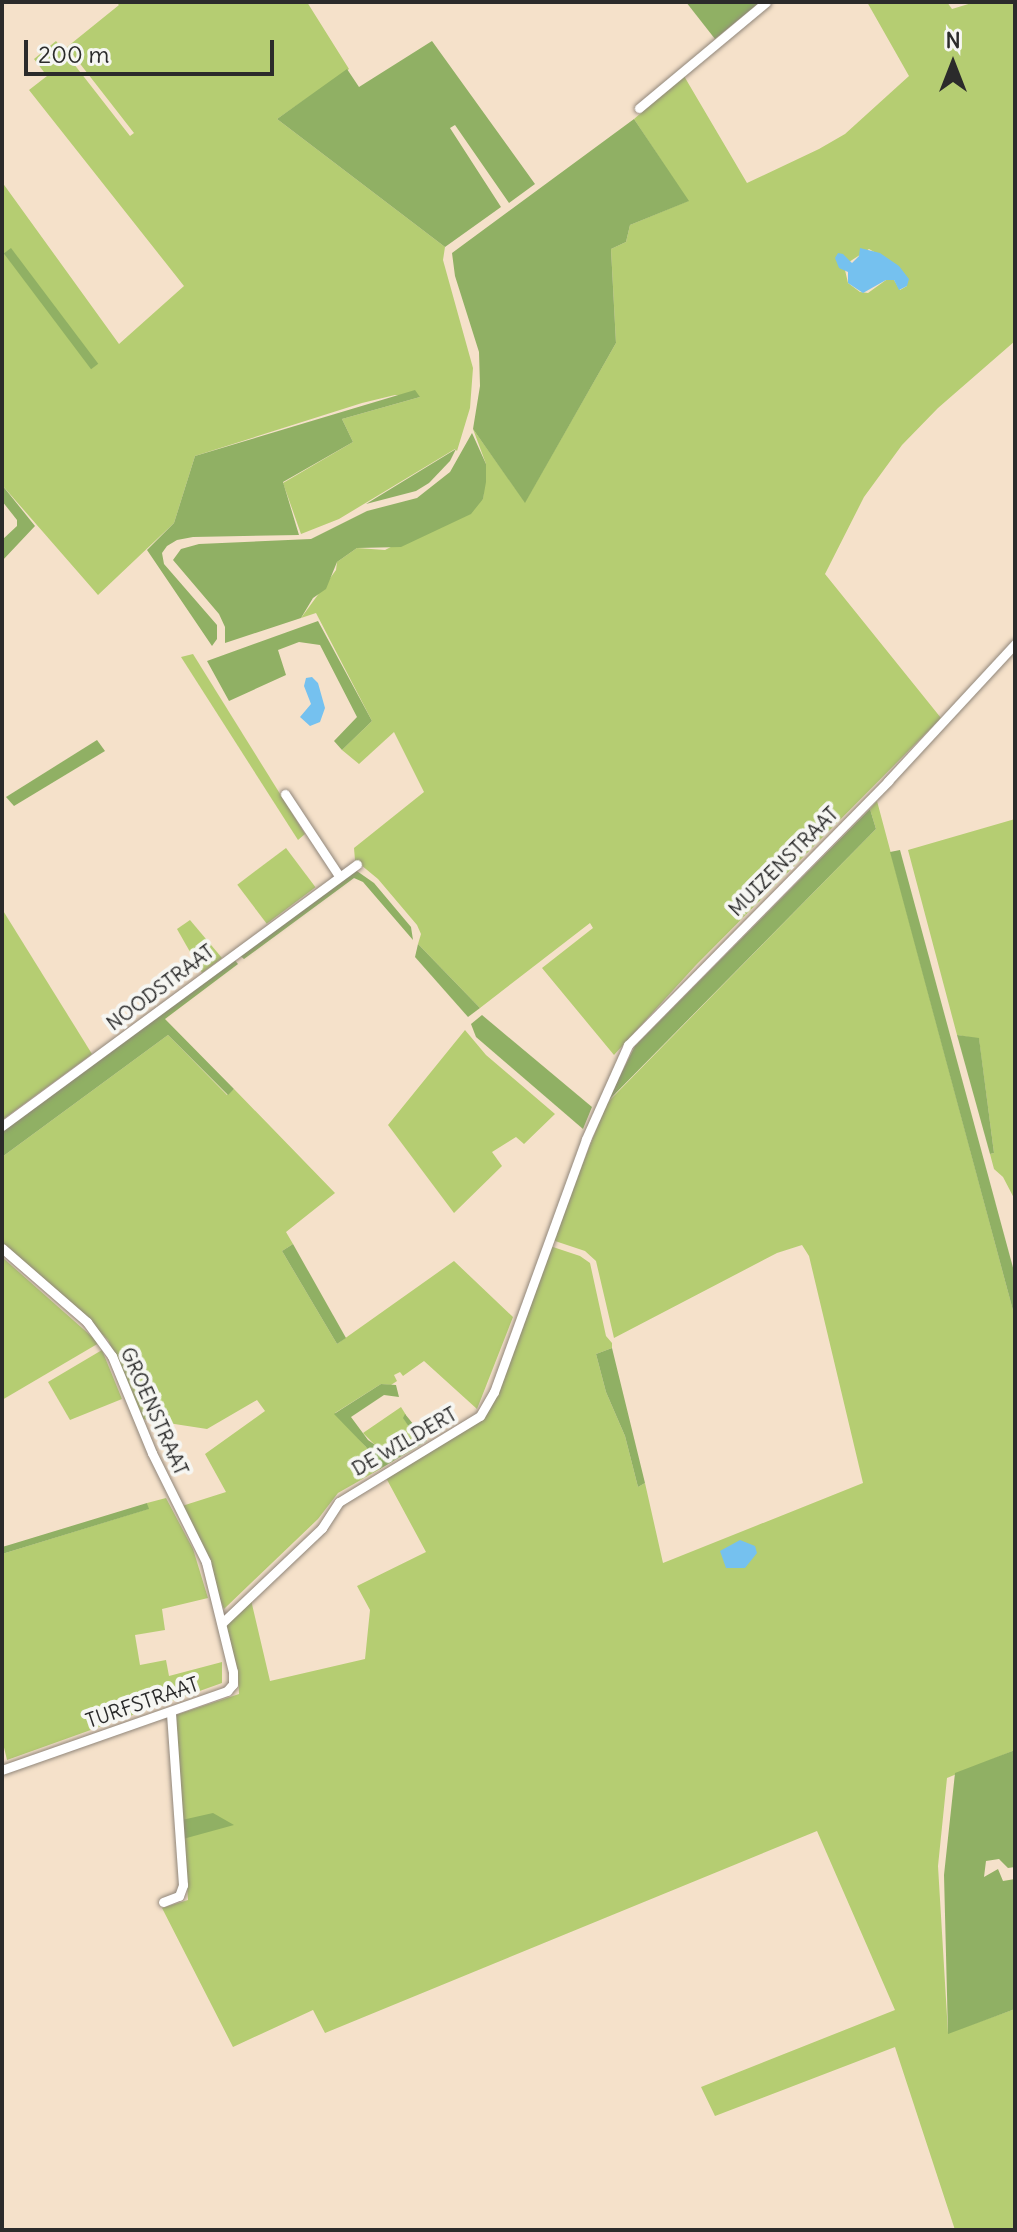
<!DOCTYPE html>
<html>
<head>
<meta charset="utf-8">
<style>
	body { margin:0 }
	#map { position:relative; width:1017px; height:2232px; overflow:hidden; background:#f5e1ca; font-family:Delius,sans-serif }
	div>[style] { position:absolute }
	.green>* { inset:0; background:#b5cd72; transform-origin:0 0 }
	.forest>* { inset:0; background:#90b064; transform-origin:0 0 }
	.water>* { inset:0; background:#75c1ef }
	.roads { filter:drop-shadow(0 0 2px #90867a) drop-shadow(0 0 2px #90867a) }
	.street>* { height:9px; margin:-4.5px; padding:0 4.5px; transform-origin:4.5px; border-radius:4.5px; background:#fff }
	span { translate:-50% -50%; white-space:nowrap; text-align:center; line-height:1.15; -webkit-text-stroke:8px #f6f6f2; paint-order:stroke }
	.street-label { font-size:20px; color:#2b2b2b }
	.frame { position:absolute; inset:0; border:4px solid #2b2b2b; pointer-events:none }
	.north { position:absolute; left:913px; top:24px; width:80px; height:80px; -webkit-text-stroke:6px #f6f6f2; paint-order:stroke; rotate:0deg; font-size:22px; font-weight:700; line-height:32px; text-align:center; color:#2b2b2b }
	.north::after { content:''; display:block; margin:auto; width:28px; height:36px; background:#2b2b2b; clip-path:polygon(50% 0,100% 100%,50% 72%,0 100%) }
	.scale { position:absolute; left:24px; top:40px; width:250px; height:36px; box-sizing:border-box; border:4px solid #2b2b2b; border-top:0; padding-left:10px; font-size:24px; line-height:28px; white-space:nowrap; color:#2b2b2b; -webkit-text-stroke:6px #f6f6f2; paint-order:stroke }
</style>
</head>
<body>
<div id="map">
	<div class="green">
		<i style="clip-path:polygon(116px 2px,307px 2px,349px 69px,277px 119px,445px 247px,443px 260px,473px 368px,470px 408px,457px 451px,455px 449px,339px 519px,301px 534px,283px 483px,353px 442px,342px 419px,420px 397px,395px 395px,362px 403px,195px 456px,174px 523px,98px 595px,2px 485px,2px 182px,119px 344px,184px 286px,29px 90px,47px 76px,34px 59px,56px 41px,130px 136px,134px 133px,67px 47px,119px 5px)"></i>
		<i style="clip-path:polygon(evenodd,867px 2px,947px 2px,952px 9px,975px 2px,1015px 2px,1015px 341px,938px 408px,902px 445px,864px 497px,825px 574px,941px 718px,696px 965px,614px 1055px,542px 968px,593px 928px,590px 923px,480px 1008px,418px 944px,421px 934px,417px 925px,378px 879px,355px 860px,354px 848px,424px 792px,394px 732px,359px 764px,342px 750px,372px 721px,316px 613px,301px 618px,336px 570px,337px 562px,357px 548px,385px 550px,483px 499px,486px 464px,473px 429px,525px 502px,616px 343px,611px 249px,626px 242px,630px 225px,688px 201px,634px 119px,684px 76px,747px 183px,819px 149px,845px 134px,909px 76px,867px 2px,869px 249px,895px 264px,907px 286px,900px 290px,894px 280px,886px 280px,868px 293px,860px 292px,848px 283px,845px 270px,849px 262px,869px 249px)"></i>
		<i style="clip-path:polygon(193px 654px,305px 834px,298px 840px,181px 657px)"></i>
		<i style="clip-path:polygon(877px 801px,1015px 1318px,1015px 1750px,947px 1778px,938px 1866px,948px 2033px,1015px 2009px,1015px 2230px,955px 2230px,895px 2047px,715px 2116px,701px 2087px,895px 2010px,817px 1831px,325px 2033px,313px 2010px,233px 2047px,162px 1908px,188px 1900px,176px 1715px,239px 1694px,238px 1672px,225px 1625px,251px 1600px,270px 1681px,365px 1659px,370px 1610px,357px 1586px,426px 1552px,385px 1476px,480px 1419px,550px 1246px,580px 1256px,590px 1263px,606px 1336px,612px 1343px,612px 1348px,596px 1354px,606px 1392px,625px 1436px,638px 1487px,645px 1483px,663px 1563px,863px 1483px,809px 1256px,802px 1245px,777px 1253px,614px 1338px,596px 1261px,585px 1251px,552px 1240px,607px 1103px,876px 829px,870px 809px)"></i>
		<i style="clip-path:polygon(1015px 819px,1015px 1200px,1003px 1177px,994px 1169px,990px 1154px,994px 1153px,979px 1039px,957px 1035px,908px 850px)"></i>
		<i style="left:286px;top:848px;width:49px;height:61px;rotate:53deg"></i>
		<i style="clip-path:polygon(2px 909px,92px 1054px,2px 1120px)"></i>
		<i style="clip-path:polygon(190px 920px,222px 958px,202px 973px,177px 929px)"></i>
		<i style="clip-path:polygon(465px 1030px,486px 1055px,555px 1114px,524px 1144px,516px 1137px,492px 1152px,502px 1166px,454px 1213px,388px 1125px)"></i>
		<i style="clip-path:polygon(168px 1035px,227px 1095px,234px 1089px,335px 1193px,286px 1232px,293px 1244px,282px 1251px,337px 1344px,454px 1261px,513px 1317px,477px 1409px,424px 1361px,403px 1376px,400px 1372px,394px 1375px,397px 1381px,391px 1385px,381px 1384px,335px 1413px,366px 1447px,380px 1469px,338px 1493px,318px 1519px,224px 1609px,182px 1506px,226px 1492px,205px 1454px,265px 1411px,257px 1400px,207px 1429px,142px 1419px,108px 1340px,71px 1303px,2px 1243px,2px 1157px)"></i>
		<i style="clip-path:polygon(2px 1257px,99px 1343px,2px 1400px)"></i>
		<i style="clip-path:polygon(102px 1350px,122px 1399px,70px 1420px,48px 1382px)"></i>
		<i style="clip-path:polygon(401px 1407px,406px 1415px,404px 1419px,417px 1438px,391px 1456px,386px 1456px,363px 1433px)"></i>
		<i style="clip-path:polygon(166px 1498px,193px 1549px,208px 1598px,162px 1609px,165px 1630px,135px 1635px,140px 1665px,166px 1660px,169px 1676px,222px 1662px,222px 1683px,7px 1760px,2px 1739px,2px 1554px,148px 1509px,147px 1503px)"></i>
	</div>
	<div class="forest">
		<i style="clip-path:polygon(686px 2px,760px 2px,715px 39px)"></i>
		<i style="clip-path:polygon(432px 41px,535px 184px,509px 203px,455px 125px,450px 128px,501px 207px,445px 247px,277px 119px,347px 69px,359px 87px)"></i>
		<i style="clip-path:polygon(634px 119px,689px 201px,630px 225px,626px 242px,611px 249px,616px 343px,525px 503px,473px 429px,480px 386px,479px 352px,455px 276px,452px 253px)"></i>
		<i style="left:11px;top:248px;width:145px;height:9px;rotate:53deg"></i>
		<i style="clip-path:polygon(415px 390px,420px 397px,342px 419px,353px 442px,283px 482px,299px 535px,193px 537px,177px 540px,167px 546px,162px 553px,164px 564px,217px 625px,217px 639px,212px 646px,147px 550px,174px 523px,195px 456px)"></i>
		<i style="clip-path:polygon(472px 433px,486px 464px,486px 482px,483px 499px,471px 514px,401px 547px,357px 548px,337px 562px,326px 589px,313px 598px,301px 618px,225px 643px,225px 627px,219px 614px,173px 560px,181px 549px,199px 544px,311px 539px,367px 511px,417px 498px,450px 472px)"></i>
		<i style="clip-path:polygon(456px 449px,450px 461px,429px 483px,416px 491px,366px 504px)"></i>
		<i style="clip-path:polygon(2px 485px,35px 526px,2px 561px,2px 540px,17px 526px,17px 520px,2px 501px)"></i>
		<i style="clip-path:polygon(318px 621px,372px 721px,342px 750px,334px 741px,357px 717px,320px 645px,299px 642px,278px 650px,286px 675px,229px 701px,207px 661px)"></i>
		<i style="clip-path:polygon(97px 740px,105px 751px,14px 806px,6px 797px)"></i>
		<i style="clip-path:polygon(870px 809px,876px 829px,607px 1102px,635px 1046px)"></i>
		<i style="clip-path:polygon(900px 850px,1015px 1275px,1015px 1318px,890px 852px)"></i>
		<i style="clip-path:polygon(354px 869px,374px 883px,411px 927px,413px 940px,363px 882px,354px 878px,244px 959px,238px 954px)"></i>
		<i style="clip-path:polygon(418px 944px,480px 1008px,468px 1017px,415px 957px)"></i>
		<i style="clip-path:polygon(233px 958px,238px 964px,165px 1019px,234px 1089px,228px 1095px,168px 1035px,2px 1157px,2px 1130px)"></i>
		<i style="clip-path:polygon(482px 1015px,592px 1107px,583px 1129px,476px 1037px,471px 1024px)"></i>
		<i style="clip-path:polygon(957px 1035px,979px 1038px,994px 1153px,990px 1154px)"></i>
		<i style="clip-path:polygon(293px 1244px,346px 1338px,337px 1344px,282px 1251px)"></i>
		<i style="clip-path:polygon(612px 1348px,645px 1483px,638px 1487px,625px 1436px,606px 1392px,596px 1354px)"></i>
		<i style="clip-path:polygon(381px 1384px,396px 1385px,399px 1397px,384px 1395px,351px 1417px,368px 1440px,391px 1456px,417px 1439px,403px 1418px,405px 1414px,427px 1441px,380px 1469px,366px 1447px,334px 1414px)"></i>
		<i style="clip-path:polygon(147px 1503px,149px 1509px,2px 1554px,2px 1547px,9px 1545px)"></i>
		<i style="clip-path:polygon(1015px 1750px,1015px 1867px,1008px 1868px,999px 1859px,986px 1861px,984px 1877px,998px 1869px,1003px 1881px,1015px 1879px,1015px 2009px,948px 2034px,944px 1875px,955px 1773px)"></i>
		<i style="clip-path:polygon(213px 1813px,234px 1825px,183px 1839px,182px 1820px)"></i>
	</div>
	<div class="water">
		<i style="clip-path:polygon(860px 248px,880px 253px,899px 266px,909px 279px,907px 286px,899px 290px,894px 280px,886px 280px,863px 293px,848px 283px,848px 272px,839px 268px,835px 258px,838px 253px,843px 254px,852px 263px,859px 256px)"></i>
		<i style="clip-path:polygon(312px 677px,318px 683px,325px 708px,320px 722px,310px 726px,300px 717px,311px 704px,304px 686px,306px 678px)"></i>
		<i style="clip-path:polygon(740px 1540px,755px 1546px,757px 1553px,745px 1568px,726px 1568px,720px 1551px)"></i>
	</div>
	<div class="roads">
		<div class="street">
			<i style="left:639px;top:108px;width:165px;rotate:-39.8deg"></i>
			<i style="left:285px;top:794px;width:98px;rotate:56.6deg"></i>
			<i style="left:2px;top:1126px;width:441px;rotate:-36.4deg"></i>
			<i style="left:2px;top:1248px;width:113px;rotate:41deg"></i>
			<i style="left:87px;top:1322px;width:42px;rotate:53.7deg"></i>
			<i style="left:112px;top:1356px;width:105px;rotate:67.6deg"></i>
			<i style="left:152px;top:1453px;width:122px;rotate:63.6deg"></i>
			<i style="left:206px;top:1562px;width:113px;rotate:76.2deg"></i>
			<i style="left:233px;top:1672px;width:12px;rotate:90deg"></i>
			<i style="left:233px;top:1684px;width:9px;rotate:131deg"></i>
			<i style="left:227px;top:1691px;width:238px;rotate:160.7deg"></i>
			<i style="left:222px;top:1623px;width:138px;rotate:-43.5deg"></i>
			<i style="left:322px;top:1528px;width:31px;rotate:-57deg"></i>
			<i style="left:339px;top:1502px;width:165px;rotate:-31.4deg"></i>
			<i style="left:480px;top:1416px;width:28px;rotate:-60deg"></i>
			<i style="left:494px;top:1392px;width:269px;rotate:-70deg"></i>
			<i style="left:586px;top:1139px;width:103px;rotate:-65.9deg"></i>
			<i style="left:628px;top:1045px;width:371px;rotate:-45.4deg"></i>
			<i style="left:888px;top:781px;width:187px;rotate:-47.2deg"></i>
			<i style="left:163px;top:1902px;width:17px;rotate:-21deg"></i>
			<i style="left:179px;top:1896px;width:12px;rotate:-70deg"></i>
			<i style="left:183px;top:1885px;width:173px;rotate:-94deg"></i>
		</div>
	</div>
	<div class="street-label">
		<span style="left:783px;top:861px;rotate:-45deg">MUIZENSTRAAT</span>
		<span style="left:160px;top:987px;rotate:-37deg">NOODSTRAAT</span>
		<span style="left:155px;top:1411px;rotate:66deg">GROENSTRAAT</span>
		<span style="left:404px;top:1441px;rotate:-30deg">DE WILDERT</span>
		<span style="left:142px;top:1702px;rotate:-19deg">TURFSTRAAT</span>
	</div>
	<div class="frame"></div>
	<div class="north">N</div>
	<div class="scale">200 m</div>
</div>
</body>
</html>
